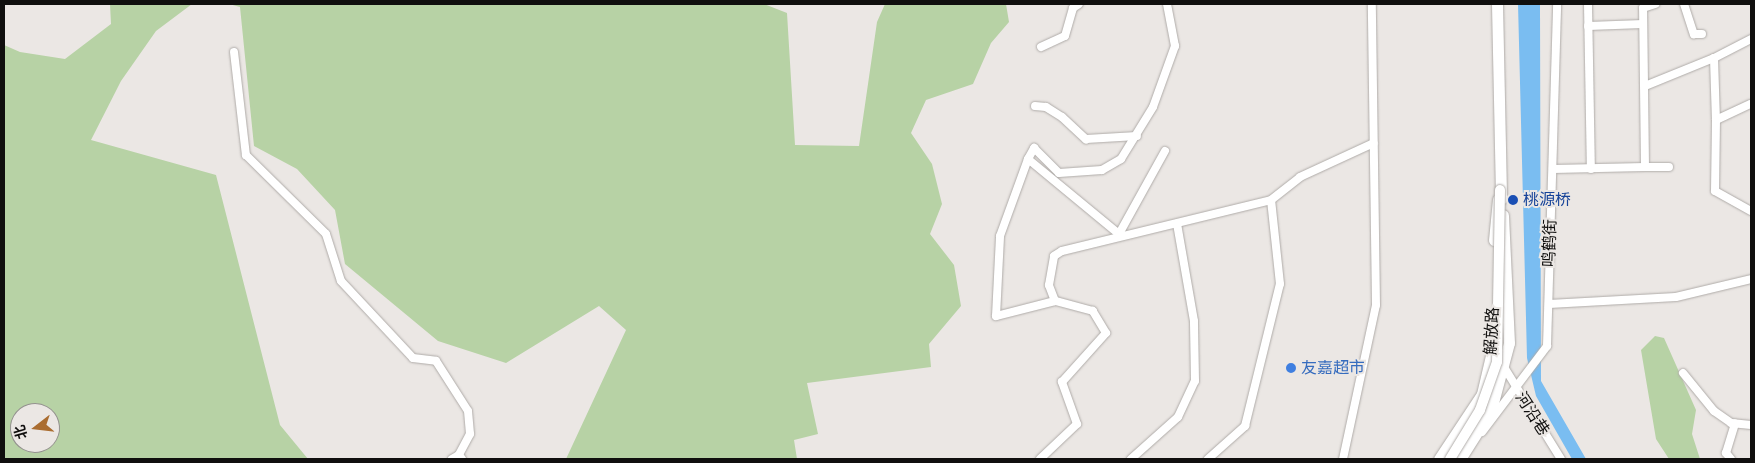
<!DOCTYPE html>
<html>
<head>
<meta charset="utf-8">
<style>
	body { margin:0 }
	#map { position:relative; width:1755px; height:463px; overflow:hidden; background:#ebe7e4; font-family:"Fira Sans","Noto Sans SC",sans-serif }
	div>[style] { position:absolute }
	.green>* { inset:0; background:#b7d2a5 }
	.water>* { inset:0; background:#7abdf1 }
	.roads { filter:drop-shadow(0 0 1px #afaba8) drop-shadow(0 0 1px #afaba8) }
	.minor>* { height:8px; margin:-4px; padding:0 4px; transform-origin:4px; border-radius:4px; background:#fff }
	.primary>* { height:11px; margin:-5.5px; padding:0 5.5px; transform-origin:5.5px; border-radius:5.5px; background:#fff }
	.bridges { filter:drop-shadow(0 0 1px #afaba8) drop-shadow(0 0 1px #afaba8) }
	.secondary-bridge>* { height:10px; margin:-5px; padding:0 5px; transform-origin:5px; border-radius:5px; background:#fff }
	.dots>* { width:14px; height:14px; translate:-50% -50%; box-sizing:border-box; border:2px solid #ebe7e4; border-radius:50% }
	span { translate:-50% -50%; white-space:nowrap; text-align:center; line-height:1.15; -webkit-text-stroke:4px #ebe7e4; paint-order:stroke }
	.transit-label { font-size:16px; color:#164399 }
	.left { translate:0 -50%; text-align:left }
	.street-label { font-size:16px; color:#100f0e }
	.shop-label { font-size:16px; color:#366cbe }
	.frame { position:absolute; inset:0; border:5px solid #100f0e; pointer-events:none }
	.north { position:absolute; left:10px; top:403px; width:50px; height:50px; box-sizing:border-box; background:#ebe7e4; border:1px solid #93918e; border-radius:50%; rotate:254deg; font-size:14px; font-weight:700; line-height:20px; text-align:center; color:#100f0e }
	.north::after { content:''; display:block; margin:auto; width:18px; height:22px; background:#aa6d30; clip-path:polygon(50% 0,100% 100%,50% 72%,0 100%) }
</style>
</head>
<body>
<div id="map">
	<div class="green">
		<i style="clip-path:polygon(evenodd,110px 4px,192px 4px,156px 31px,121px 81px,91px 140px,216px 175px,280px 425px,308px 459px,4px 459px,4px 45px,20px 52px,65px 59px,111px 24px,110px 4px,20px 413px,50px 413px,50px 443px,20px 443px,20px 413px)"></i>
		<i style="clip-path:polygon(229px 4px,764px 4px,787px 13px,795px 145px,859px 146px,877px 22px,885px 4px,1006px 4px,1009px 22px,991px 43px,973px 84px,926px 100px,911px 133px,932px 164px,942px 204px,930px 234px,954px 265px,961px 306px,929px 344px,931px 367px,807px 383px,818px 434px,794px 440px,797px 459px,566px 459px,626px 330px,599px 306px,506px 363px,438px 341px,345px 264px,335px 210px,297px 169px,254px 146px,240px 7px)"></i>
		<i style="clip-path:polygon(1655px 336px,1664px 338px,1696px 410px,1692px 434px,1700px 459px,1669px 459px,1656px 439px,1641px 350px)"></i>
	</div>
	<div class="water">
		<i style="clip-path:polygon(1518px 4px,1540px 4px,1541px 381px,1586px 459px,1572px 459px,1536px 396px,1527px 358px)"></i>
	</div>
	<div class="roads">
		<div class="minor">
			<i style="left:1588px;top:4px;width:165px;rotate:89deg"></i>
			<i style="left:1684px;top:4px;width:32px;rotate:72deg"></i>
			<i style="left:1694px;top:34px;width:8px"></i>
			<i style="left:1588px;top:26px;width:55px;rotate:-2.1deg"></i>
			<i style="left:1751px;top:39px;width:42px;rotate:152.8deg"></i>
			<i style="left:1714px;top:58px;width:62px;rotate:88.2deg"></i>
			<i style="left:1716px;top:120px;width:38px;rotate:-25deg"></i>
			<i style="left:1041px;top:47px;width:26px;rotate:-25deg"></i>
			<i style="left:1065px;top:36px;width:29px;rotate:-74deg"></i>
			<i style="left:1073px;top:8px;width:7px;rotate:-34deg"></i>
			<i style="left:234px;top:52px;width:104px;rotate:83.4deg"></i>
			<i style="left:246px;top:155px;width:112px;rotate:44.6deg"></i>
			<i style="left:326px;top:234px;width:49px;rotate:72.3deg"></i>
			<i style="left:341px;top:281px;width:105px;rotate:46.9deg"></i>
			<i style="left:413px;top:358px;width:23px;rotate:7deg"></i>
			<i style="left:436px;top:361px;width:59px;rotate:57.4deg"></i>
			<i style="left:468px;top:411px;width:23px;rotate:85deg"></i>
			<i style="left:470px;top:434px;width:24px;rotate:118deg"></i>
			<i style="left:1645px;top:86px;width:74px;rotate:-22.1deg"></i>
			<i style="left:1035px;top:106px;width:11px;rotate:5deg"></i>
			<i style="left:1046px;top:107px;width:19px;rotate:32deg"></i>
			<i style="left:1062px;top:117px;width:33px;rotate:43deg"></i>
			<i style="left:1086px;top:139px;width:51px;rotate:-3.4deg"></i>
			<i style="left:1716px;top:120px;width:71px;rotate:90.8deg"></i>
			<i style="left:1715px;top:191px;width:41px;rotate:29.1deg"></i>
			<i style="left:1028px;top:159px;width:13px;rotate:-61deg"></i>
			<i style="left:1034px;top:148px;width:35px;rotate:45deg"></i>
			<i style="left:1059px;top:173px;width:43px;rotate:-4deg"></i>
			<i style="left:1102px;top:170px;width:22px;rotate:-30deg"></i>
			<i style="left:1121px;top:159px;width:61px;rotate:-58.4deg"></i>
			<i style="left:1153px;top:107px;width:65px;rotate:-70.2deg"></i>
			<i style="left:1175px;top:46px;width:43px;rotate:-100.8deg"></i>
			<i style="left:1645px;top:167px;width:24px"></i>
			<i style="left:1553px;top:169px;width:92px;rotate:-1.2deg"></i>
			<i style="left:1645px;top:167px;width:159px;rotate:-90.7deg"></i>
			<i style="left:1643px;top:8px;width:13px;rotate:-18deg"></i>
			<i style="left:1055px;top:301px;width:17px;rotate:-111deg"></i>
			<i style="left:1049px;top:285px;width:29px;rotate:-80deg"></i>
			<i style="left:1054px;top:256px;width:9px;rotate:-32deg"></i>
			<i style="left:1062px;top:251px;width:215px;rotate:-13.7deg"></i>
			<i style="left:1549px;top:304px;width:127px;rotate:-3.2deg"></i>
			<i style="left:1676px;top:297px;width:77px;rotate:-13.5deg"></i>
			<i style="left:1504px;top:367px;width:108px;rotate:58.2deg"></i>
			<i style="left:1683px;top:373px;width:49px;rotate:50.8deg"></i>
			<i style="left:1714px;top:411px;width:21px;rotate:35deg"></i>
			<i style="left:1731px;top:423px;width:20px;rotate:6deg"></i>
			<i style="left:1482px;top:432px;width:108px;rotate:-52.9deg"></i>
			<i style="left:1547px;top:346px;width:342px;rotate:-88.3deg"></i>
			<i style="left:452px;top:459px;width:8px;rotate:-30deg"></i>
			<i style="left:459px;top:455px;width:5px;rotate:53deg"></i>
			<i style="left:1040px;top:459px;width:51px;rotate:-43.4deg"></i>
			<i style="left:1077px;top:424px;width:45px;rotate:-109.7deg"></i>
			<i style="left:1062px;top:382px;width:66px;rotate:-48.1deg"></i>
			<i style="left:1106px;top:333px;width:26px;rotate:-121deg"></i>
			<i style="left:1093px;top:311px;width:39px;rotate:-165deg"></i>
			<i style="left:1055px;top:301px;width:61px;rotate:165.7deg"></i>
			<i style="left:996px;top:316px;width:80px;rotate:-87.1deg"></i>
			<i style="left:1000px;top:236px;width:82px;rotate:-70deg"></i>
			<i style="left:1028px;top:159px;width:118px;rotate:39.5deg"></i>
			<i style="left:1119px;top:234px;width:95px;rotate:-61deg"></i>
			<i style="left:1131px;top:459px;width:63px;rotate:-41.8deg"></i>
			<i style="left:1178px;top:417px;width:40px;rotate:-65deg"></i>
			<i style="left:1195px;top:381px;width:60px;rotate:-91deg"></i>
			<i style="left:1194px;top:321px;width:98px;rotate:-99.9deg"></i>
			<i style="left:1208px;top:459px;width:50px;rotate:-41.7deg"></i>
			<i style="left:1245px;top:426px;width:146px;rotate:-76.2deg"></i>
			<i style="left:1280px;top:284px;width:84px;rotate:-96.1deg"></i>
			<i style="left:1271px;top:200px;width:37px;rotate:-38deg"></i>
			<i style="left:1300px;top:177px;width:81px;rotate:-24.7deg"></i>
			<i style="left:1343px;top:459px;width:157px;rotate:-77.9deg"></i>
			<i style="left:1376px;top:305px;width:301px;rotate:-90.8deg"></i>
			<i style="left:1731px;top:459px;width:8px;rotate:-130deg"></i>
			<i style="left:1726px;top:453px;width:31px;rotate:-73deg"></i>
		</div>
		<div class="primary">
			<i style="left:1497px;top:4px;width:195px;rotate:88.8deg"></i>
			<i style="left:1494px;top:240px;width:41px;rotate:-84.4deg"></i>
			<i style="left:1439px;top:459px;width:78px;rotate:-56.5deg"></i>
			<i style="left:1482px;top:394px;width:52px;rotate:-76.8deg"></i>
			<i style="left:1460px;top:459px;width:58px;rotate:-57.7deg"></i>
			<i style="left:1491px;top:410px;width:69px;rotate:-75deg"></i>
			<i style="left:1509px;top:343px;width:128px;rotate:-92.7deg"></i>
		</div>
	</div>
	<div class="bridges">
		<div class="secondary-bridge">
			<i style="left:1450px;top:459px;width:57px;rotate:-58.5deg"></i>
			<i style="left:1480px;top:410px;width:51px;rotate:-70.5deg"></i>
			<i style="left:1497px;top:362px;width:172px;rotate:-89deg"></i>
		</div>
	</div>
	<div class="dots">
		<i style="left:1513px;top:200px;background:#1a4fb4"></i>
		<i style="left:1291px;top:368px;background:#3f7fe0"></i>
	</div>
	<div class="transit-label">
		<span class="left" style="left:1523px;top:200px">桃源桥</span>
	</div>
	<div class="street-label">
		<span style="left:1550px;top:243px;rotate:-88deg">鸣鹤街</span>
		<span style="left:1492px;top:331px;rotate:-87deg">解放路</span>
		<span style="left:1532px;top:414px;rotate:57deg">河沿巷</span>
	</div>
	<div class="shop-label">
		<span class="left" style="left:1301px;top:368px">友嘉超市</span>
	</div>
	<div class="frame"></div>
	<div class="north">北</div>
</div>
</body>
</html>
